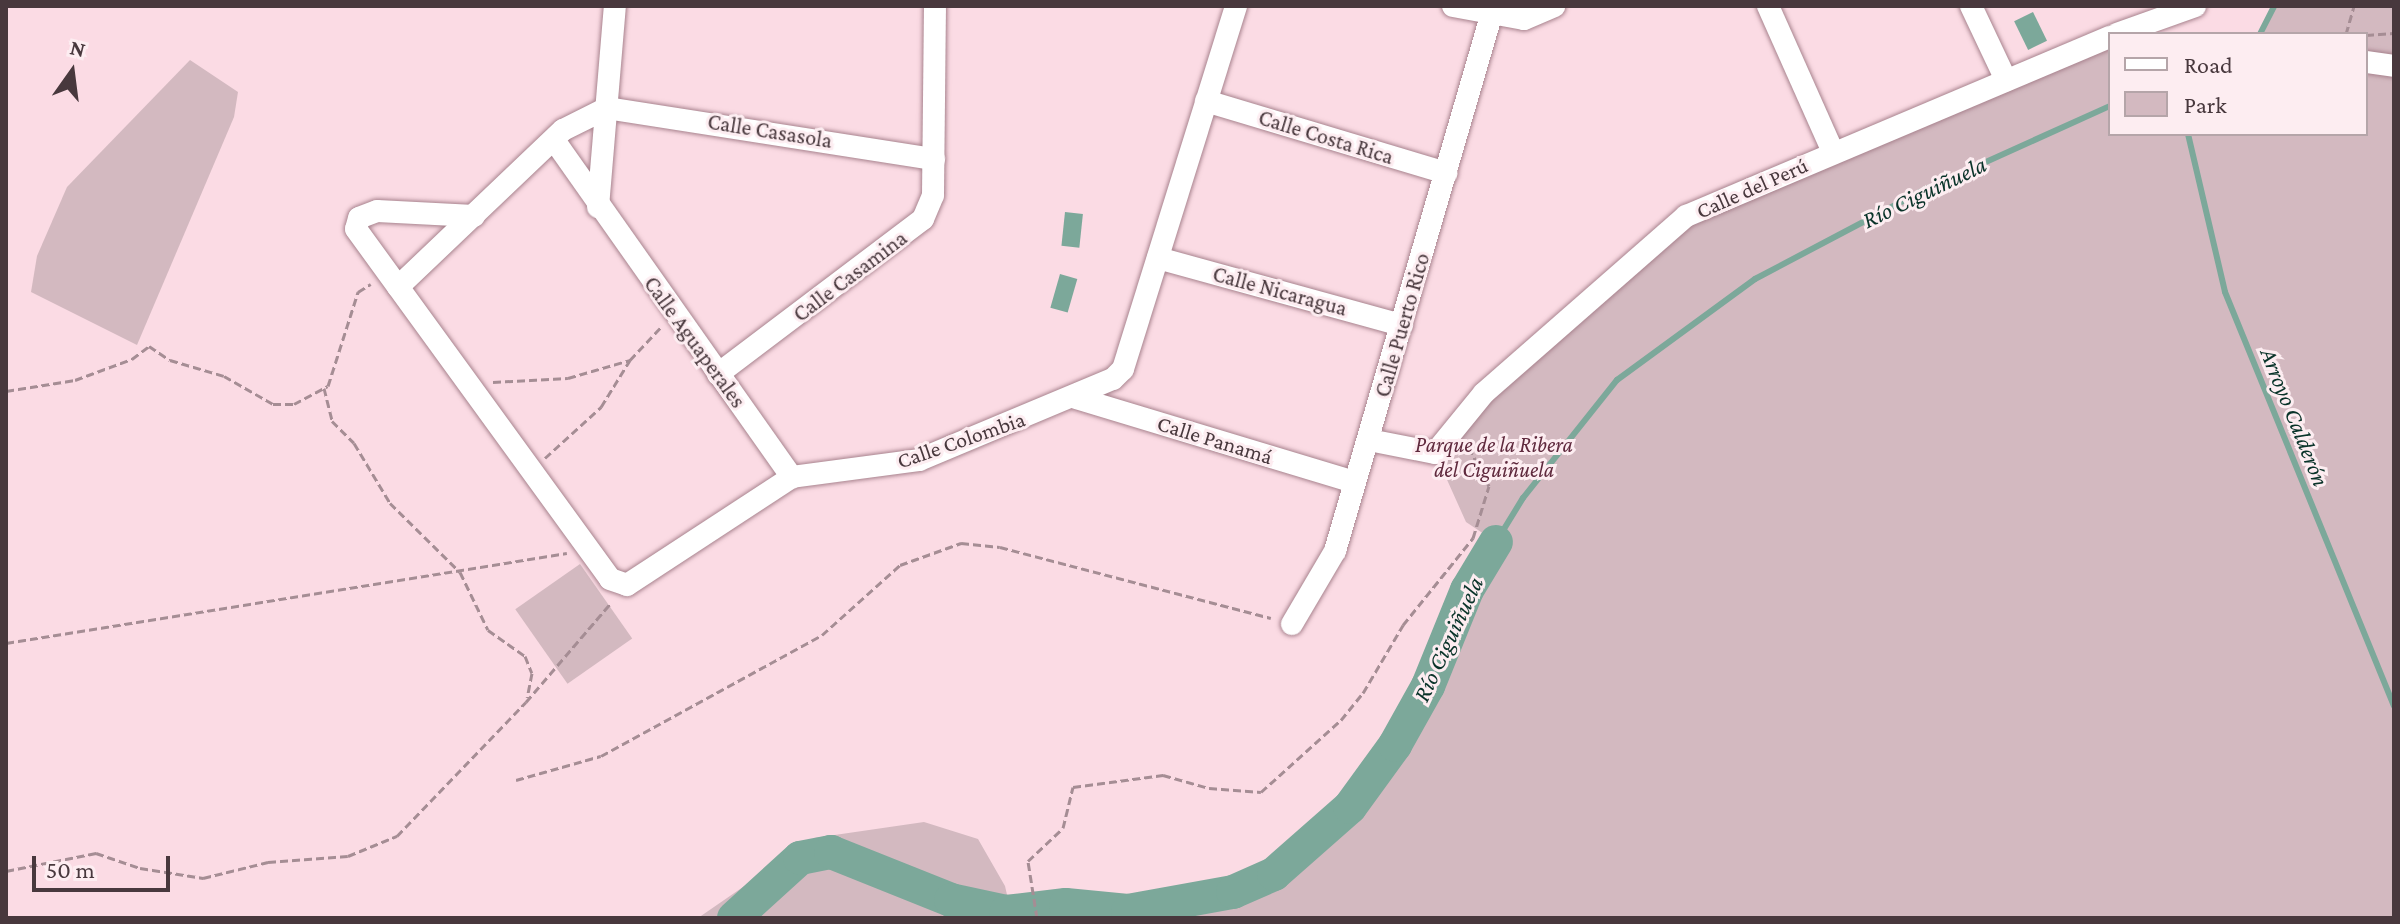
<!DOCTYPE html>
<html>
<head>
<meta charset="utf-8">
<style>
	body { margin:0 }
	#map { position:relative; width:2400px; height:924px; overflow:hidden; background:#fbdbe4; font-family:"Crimson Pro",serif }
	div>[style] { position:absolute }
	.green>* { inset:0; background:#d3b9c0; transform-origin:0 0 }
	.water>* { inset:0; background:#7ca89a; transform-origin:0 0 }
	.stream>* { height:6px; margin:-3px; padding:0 3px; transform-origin:3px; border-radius:3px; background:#7ca89a }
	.river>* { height:34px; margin:-17px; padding:0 17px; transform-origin:17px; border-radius:17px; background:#7ca89a }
	.path>* { height:3px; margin-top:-1.5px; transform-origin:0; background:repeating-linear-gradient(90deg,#a58d94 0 8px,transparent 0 12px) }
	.roads { filter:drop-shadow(0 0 2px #a8838e) drop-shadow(0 0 2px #a8838e) }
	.minor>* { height:22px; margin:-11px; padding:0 11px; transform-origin:11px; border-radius:11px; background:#fff }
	span { translate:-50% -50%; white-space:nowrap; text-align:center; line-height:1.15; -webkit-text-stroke:6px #fdedf1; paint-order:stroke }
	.street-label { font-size:22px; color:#48383d }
	.park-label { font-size:22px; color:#5f293d; font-style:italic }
	.water-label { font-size:24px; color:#093329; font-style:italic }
	.frame { position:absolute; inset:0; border:8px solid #48383d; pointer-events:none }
	.legend { position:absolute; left:2108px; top:32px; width:260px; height:104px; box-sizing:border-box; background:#fdedf1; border:2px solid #b5a5a9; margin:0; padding:10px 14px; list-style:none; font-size:24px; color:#48383d }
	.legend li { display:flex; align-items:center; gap:16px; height:40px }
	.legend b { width:40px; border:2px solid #b5a5a9 }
	.north { position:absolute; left:32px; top:32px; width:80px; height:80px; -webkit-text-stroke:6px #fdedf1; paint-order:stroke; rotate:14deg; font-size:22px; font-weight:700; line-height:32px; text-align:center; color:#48383d }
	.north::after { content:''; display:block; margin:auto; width:28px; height:36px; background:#48383d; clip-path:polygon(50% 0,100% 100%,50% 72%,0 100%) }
	.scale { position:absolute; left:32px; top:856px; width:138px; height:36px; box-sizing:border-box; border:4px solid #48383d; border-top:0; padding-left:10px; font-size:24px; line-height:28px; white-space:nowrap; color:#48383d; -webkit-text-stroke:6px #fdedf1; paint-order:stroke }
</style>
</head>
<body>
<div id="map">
	<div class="green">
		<i style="clip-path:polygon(2274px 6px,2394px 6px,2394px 918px,698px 918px,814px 838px,924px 822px,978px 839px,1005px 886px,1011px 912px,1066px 905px,1128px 911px,1233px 892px,1274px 874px,1350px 807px,1395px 745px,1428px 686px,1467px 590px,1496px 542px,1466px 522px,1435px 453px,1676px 223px,2110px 37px,2110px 134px,2366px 134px,2366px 34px,2260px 34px)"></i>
		<i style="clip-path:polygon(190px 60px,238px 92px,234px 117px,137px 345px,31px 292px,37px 256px,67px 187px)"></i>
		<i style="left:580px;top:564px;width:91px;height:79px;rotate:55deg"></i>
	</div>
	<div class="water">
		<i style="left:2033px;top:12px;width:32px;height:21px;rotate:64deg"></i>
		<i style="left:1065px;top:212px;width:18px;height:34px;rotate:6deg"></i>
		<i style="left:1060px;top:274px;width:18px;height:35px;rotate:16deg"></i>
	</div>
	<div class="stream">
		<i style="left:2260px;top:34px;width:31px;rotate:-63deg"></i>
		<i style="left:2188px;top:134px;width:162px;rotate:76.8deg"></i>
		<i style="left:2225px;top:292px;width:447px;rotate:67.8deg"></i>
		<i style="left:1496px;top:542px;width:52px;rotate:-58.5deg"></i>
		<i style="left:1523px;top:498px;width:151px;rotate:-51.5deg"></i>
		<i style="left:1617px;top:380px;width:171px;rotate:-36.2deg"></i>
		<i style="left:1755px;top:279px;width:193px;rotate:-27.8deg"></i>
		<i style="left:1926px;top:189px;width:202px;rotate:-24.3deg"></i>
	</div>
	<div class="river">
		<i style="left:734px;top:918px;width:89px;rotate:-42.3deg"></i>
		<i style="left:800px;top:858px;width:32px;rotate:-11deg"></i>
		<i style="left:831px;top:852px;width:129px;rotate:21.8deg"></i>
		<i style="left:951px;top:900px;width:56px;rotate:12.3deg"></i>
		<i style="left:1006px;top:912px;width:60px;rotate:-6.7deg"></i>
		<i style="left:1066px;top:905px;width:62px;rotate:5.5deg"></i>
		<i style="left:1128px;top:911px;width:107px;rotate:-10.3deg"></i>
		<i style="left:1233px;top:892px;width:45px;rotate:-23.7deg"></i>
		<i style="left:1274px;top:874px;width:101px;rotate:-41.4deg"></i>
		<i style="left:1350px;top:807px;width:77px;rotate:-54deg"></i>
		<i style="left:1395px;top:745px;width:68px;rotate:-60.8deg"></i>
		<i style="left:1428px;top:686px;width:104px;rotate:-67.9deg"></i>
		<i style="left:1467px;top:590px;width:56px;rotate:-58.9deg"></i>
	</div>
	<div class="path">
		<i style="left:2346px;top:34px;width:29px;rotate:-74deg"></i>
		<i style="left:2366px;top:35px;width:28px;rotate:-4deg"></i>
		<i style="left:493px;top:382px;width:75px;rotate:-3.1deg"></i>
		<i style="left:568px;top:378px;width:65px;rotate:-16.2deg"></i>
		<i style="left:324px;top:388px;width:34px;rotate:76deg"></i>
		<i style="left:332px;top:421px;width:31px;rotate:45deg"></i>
		<i style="left:354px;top:443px;width:70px;rotate:59deg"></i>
		<i style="left:390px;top:503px;width:98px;rotate:44.6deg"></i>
		<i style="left:460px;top:572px;width:64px;rotate:64.2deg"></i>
		<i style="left:488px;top:630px;width:45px;rotate:35.1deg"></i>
		<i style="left:525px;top:656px;width:18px;rotate:68deg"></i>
		<i style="left:532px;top:673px;width:25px;rotate:101deg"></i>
		<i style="left:6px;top:391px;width:70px;rotate:-9.1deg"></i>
		<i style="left:75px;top:380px;width:61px;rotate:-20.2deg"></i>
		<i style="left:132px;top:359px;width:21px;rotate:-37deg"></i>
		<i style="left:149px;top:346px;width:25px;rotate:34deg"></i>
		<i style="left:170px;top:360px;width:56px;rotate:16.5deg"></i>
		<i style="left:224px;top:376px;width:56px;rotate:29.7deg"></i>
		<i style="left:273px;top:404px;width:21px"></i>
		<i style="left:294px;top:404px;width:38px;rotate:-28deg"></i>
		<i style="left:328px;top:386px;width:99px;rotate:-72.3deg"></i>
		<i style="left:358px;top:292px;width:15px;rotate:-32deg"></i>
		<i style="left:545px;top:458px;width:76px;rotate:-42.3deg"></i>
		<i style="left:601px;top:407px;width:55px;rotate:-58.3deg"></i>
		<i style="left:630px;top:360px;width:45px;rotate:-46.8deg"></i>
		<i style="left:6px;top:643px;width:568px;rotate:-9.11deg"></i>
		<i style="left:516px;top:780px;width:88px;rotate:-15.8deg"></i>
		<i style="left:601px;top:756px;width:252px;rotate:-28.7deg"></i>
		<i style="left:822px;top:635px;width:105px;rotate:-41.9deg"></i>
		<i style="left:900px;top:565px;width:65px;rotate:-19.8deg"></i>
		<i style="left:961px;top:543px;width:39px;rotate:6deg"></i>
		<i style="left:1000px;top:547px;width:280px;rotate:14.7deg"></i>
		<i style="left:6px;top:871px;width:92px;rotate:-11.3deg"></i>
		<i style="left:96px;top:853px;width:46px;rotate:18.8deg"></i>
		<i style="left:140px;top:868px;width:64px;rotate:9deg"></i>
		<i style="left:203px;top:878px;width:67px;rotate:-13.8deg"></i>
		<i style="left:268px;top:862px;width:80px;rotate:-4.3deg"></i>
		<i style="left:348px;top:856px;width:53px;rotate:-22.2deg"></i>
		<i style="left:397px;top:836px;width:186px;rotate:-46.1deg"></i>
		<i style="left:526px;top:702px;width:130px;rotate:-49.4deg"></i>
		<i style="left:1037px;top:918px;width:58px;rotate:-99deg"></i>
		<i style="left:1028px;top:861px;width:48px;rotate:-43.3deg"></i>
		<i style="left:1063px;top:828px;width:42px;rotate:-76.3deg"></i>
		<i style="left:1073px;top:787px;width:91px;rotate:-7.6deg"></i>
		<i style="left:1163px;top:775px;width:48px;rotate:15.8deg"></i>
		<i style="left:1209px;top:788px;width:52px;rotate:4.4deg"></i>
		<i style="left:1261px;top:792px;width:108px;rotate:-42deg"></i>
		<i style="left:1341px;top:720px;width:35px;rotate:-51deg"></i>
		<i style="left:1363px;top:693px;width:79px;rotate:-59.5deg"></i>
		<i style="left:1403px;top:625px;width:112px;rotate:-51.2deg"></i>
		<i style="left:1473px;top:538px;width:54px;rotate:-72.9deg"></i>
		<i style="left:1489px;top:486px;width:47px;rotate:-117.6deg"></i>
	</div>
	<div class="roads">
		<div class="minor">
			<i style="left:1453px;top:6px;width:72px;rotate:10.4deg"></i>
			<i style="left:1524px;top:19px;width:33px;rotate:-23deg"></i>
			<i style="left:1768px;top:6px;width:160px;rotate:66deg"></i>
			<i style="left:1971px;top:6px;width:82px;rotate:64.7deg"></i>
			<i style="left:2117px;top:34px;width:83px;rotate:-19.7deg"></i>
			<i style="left:2366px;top:62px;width:28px;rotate:8deg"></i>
			<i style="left:1206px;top:101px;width:251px;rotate:16.7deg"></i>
			<i style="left:554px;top:140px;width:413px;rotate:54.8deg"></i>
			<i style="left:598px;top:207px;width:202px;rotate:-85.2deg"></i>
			<i style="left:474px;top:216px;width:97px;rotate:-177deg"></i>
			<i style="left:377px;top:211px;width:19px;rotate:159deg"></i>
			<i style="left:359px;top:218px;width:11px;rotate:105deg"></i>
			<i style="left:356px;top:229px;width:432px;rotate:54deg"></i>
			<i style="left:610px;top:579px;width:18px;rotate:19deg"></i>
			<i style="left:627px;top:585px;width:197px;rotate:-33.2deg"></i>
			<i style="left:792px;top:477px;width:128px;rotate:-7.6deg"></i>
			<i style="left:919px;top:460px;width:210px;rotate:-22.7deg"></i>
			<i style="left:1113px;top:379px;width:14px;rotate:-45deg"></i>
			<i style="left:1123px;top:369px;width:380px;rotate:-72.7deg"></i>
			<i style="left:1158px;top:258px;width:253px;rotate:15.4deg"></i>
			<i style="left:398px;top:287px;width:228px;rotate:-43.6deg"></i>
			<i style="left:563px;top:130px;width:49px;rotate:-26.6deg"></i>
			<i style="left:607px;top:108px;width:331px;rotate:8.9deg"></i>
			<i style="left:718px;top:374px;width:257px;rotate:-37.1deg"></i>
			<i style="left:923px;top:219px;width:26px;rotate:-67deg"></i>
			<i style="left:933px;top:195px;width:189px;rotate:-89.4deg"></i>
			<i style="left:1076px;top:398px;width:291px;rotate:16.8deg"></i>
			<i style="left:1369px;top:440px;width:67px;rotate:11.1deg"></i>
			<i style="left:1435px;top:453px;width:77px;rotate:-50.8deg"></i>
			<i style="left:1484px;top:393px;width:269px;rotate:-41.2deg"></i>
			<i style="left:1686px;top:216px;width:460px;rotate:-22.9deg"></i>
			<i style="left:1292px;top:624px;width:85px;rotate:-59.5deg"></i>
			<i style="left:1335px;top:551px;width:557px;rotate:-73.74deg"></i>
		</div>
	</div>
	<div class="street-label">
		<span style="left:770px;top:131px;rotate:9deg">Calle Casasola</span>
		<span style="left:1326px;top:137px;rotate:17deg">Calle Costa Rica</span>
		<span style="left:1752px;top:188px;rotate:-24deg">Calle del Perú</span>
		<span style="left:850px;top:276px;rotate:-37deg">Calle Casamina</span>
		<span style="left:1280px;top:291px;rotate:15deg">Calle Nicaragua</span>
		<span style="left:1402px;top:325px;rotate:-74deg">Calle Puerto Rico</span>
		<span style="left:695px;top:342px;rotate:54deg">Calle Aguaperales</span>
		<span style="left:961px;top:440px;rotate:-19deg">Calle Colombia</span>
		<span style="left:1215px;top:440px;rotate:17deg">Calle Panamá</span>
	</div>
	<div class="park-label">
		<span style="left:1494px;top:457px">Parque de la Ribera<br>del Ciguiñuela</span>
	</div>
	<div class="water-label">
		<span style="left:1924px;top:192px;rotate:-26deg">Río Ciguiñuela</span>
		<span style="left:2295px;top:417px;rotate:68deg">Arroyo Calderón</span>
		<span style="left:1448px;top:639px;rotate:-65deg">Río Ciguiñuela</span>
	</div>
	<div class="frame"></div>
	<ul class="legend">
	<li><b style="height:10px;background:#fff"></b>Road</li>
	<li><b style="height:22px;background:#d3b9c0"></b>Park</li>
	</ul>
	<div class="north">N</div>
	<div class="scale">50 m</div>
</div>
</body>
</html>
